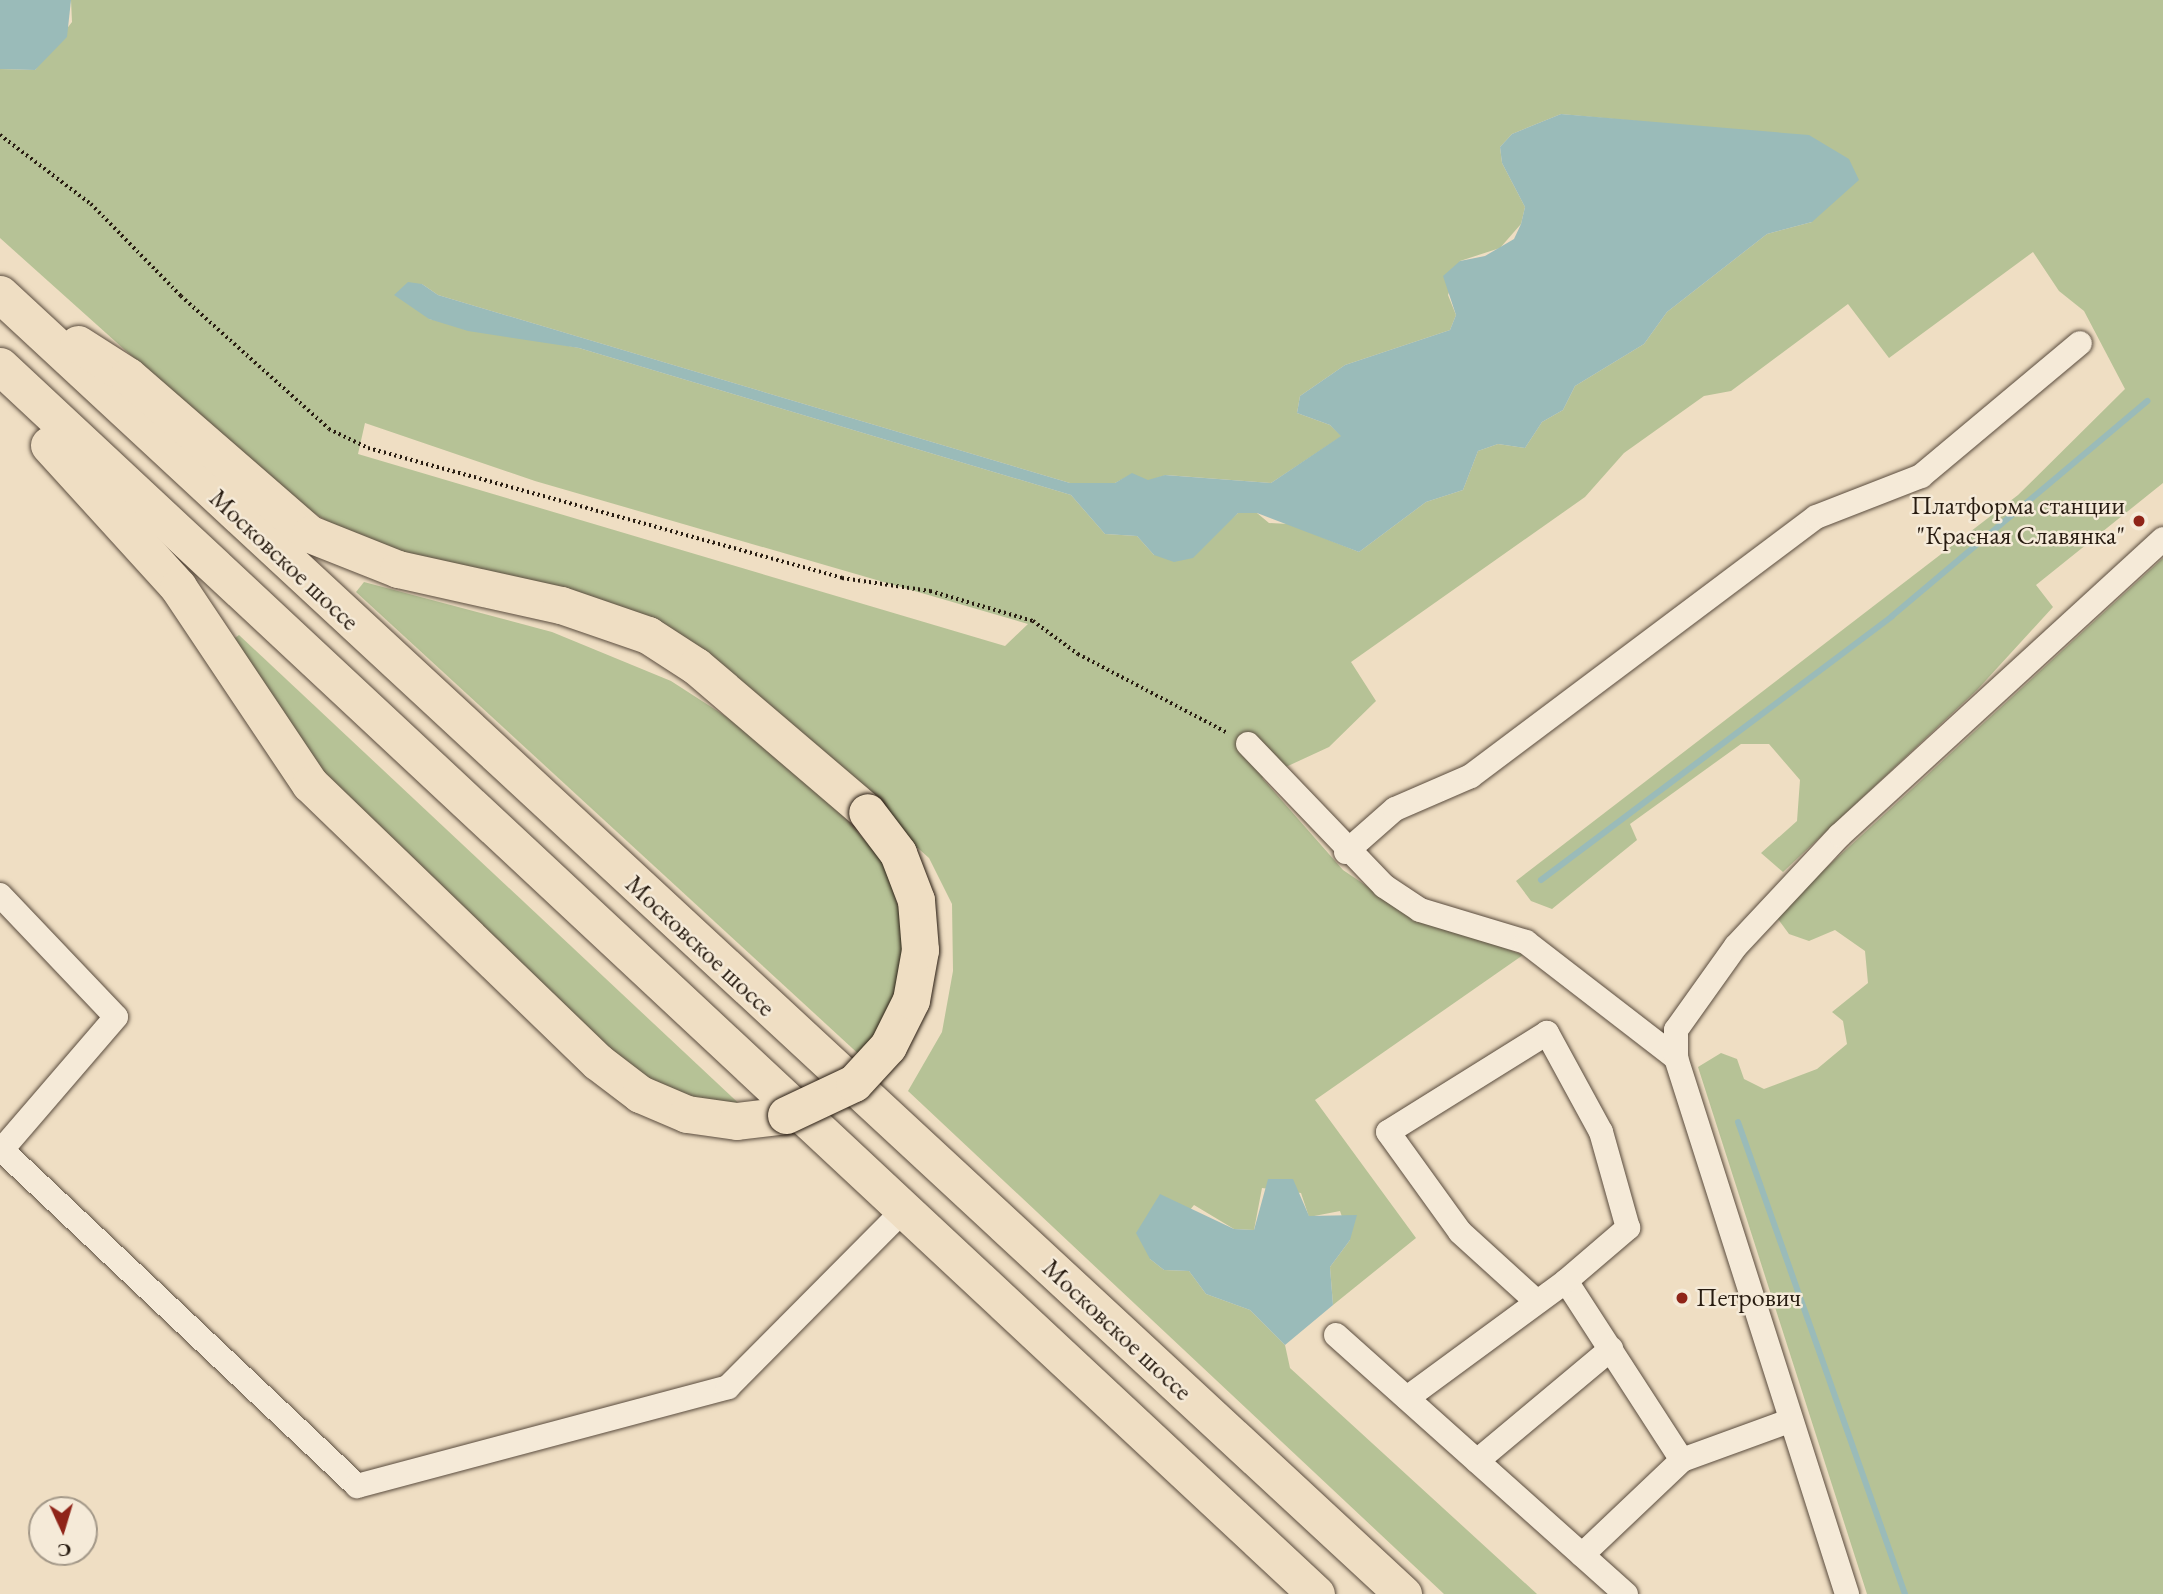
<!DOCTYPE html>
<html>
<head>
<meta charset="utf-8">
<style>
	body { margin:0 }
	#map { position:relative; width:2163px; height:1594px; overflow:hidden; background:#efdec3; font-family:"EB Garamond",serif }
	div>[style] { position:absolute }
	.green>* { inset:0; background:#b6c296 }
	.water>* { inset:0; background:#9abbb9 }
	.stream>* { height:6px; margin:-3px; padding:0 3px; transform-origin:3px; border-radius:3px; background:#9abbb9 }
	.path>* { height:3.5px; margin-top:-1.75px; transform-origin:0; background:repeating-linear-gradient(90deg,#281c11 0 2px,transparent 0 5.5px) }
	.roads { filter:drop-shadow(0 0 2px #5a4c3e) drop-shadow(0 0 2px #5a4c3e) }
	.minor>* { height:24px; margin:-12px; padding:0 12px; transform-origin:12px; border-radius:12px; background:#f5ead8 }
	.highway>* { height:37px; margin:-18.5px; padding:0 18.5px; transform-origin:18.5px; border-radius:18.5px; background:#efdec3 }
	.bridges { filter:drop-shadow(0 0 2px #281c11) drop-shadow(0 0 2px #281c11) }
	.highway-bridge>* { height:37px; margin:-18.5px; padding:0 18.5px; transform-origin:18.5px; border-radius:18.5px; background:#efdec3 }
	.dots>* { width:19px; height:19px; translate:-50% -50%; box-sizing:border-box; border:4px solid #f5ead8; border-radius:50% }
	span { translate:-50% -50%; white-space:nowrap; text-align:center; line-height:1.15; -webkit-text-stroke:5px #f5ead8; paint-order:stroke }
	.poi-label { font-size:26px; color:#281c11 }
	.right { translate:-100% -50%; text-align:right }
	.left { translate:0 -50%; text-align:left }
	.street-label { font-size:26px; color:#281c11 }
	.north { position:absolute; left:28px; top:1496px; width:70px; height:70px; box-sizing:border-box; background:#f5ead8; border:2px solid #a39888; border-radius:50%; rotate:176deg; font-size:19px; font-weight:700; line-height:28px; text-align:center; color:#281c11 }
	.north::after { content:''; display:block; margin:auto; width:24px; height:32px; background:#8f2418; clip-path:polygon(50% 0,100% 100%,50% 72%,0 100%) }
</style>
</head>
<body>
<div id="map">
	<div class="green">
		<i style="clip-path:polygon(evenodd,71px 0,2163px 0,2163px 483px,2036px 585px,2053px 607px,1977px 690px,1783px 872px,1761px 853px,1797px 821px,1800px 780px,1769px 744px,1741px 744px,1630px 824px,1637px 840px,1552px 909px,1531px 901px,1516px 881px,2018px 495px,2125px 389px,2084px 311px,2059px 291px,2033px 252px,1889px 358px,1848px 304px,1731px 391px,1704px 396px,1624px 453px,1585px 497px,1351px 662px,1376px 701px,1329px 747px,1262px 778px,1343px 870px,1402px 910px,1523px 955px,1315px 1100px,1416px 1238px,1333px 1305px,1330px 1267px,1350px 1240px,1340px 1211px,1309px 1217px,1301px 1193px,1262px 1188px,1254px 1230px,1234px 1229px,1194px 1205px,1150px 1259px,1164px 1270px,1189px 1271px,1206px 1294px,1250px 1310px,1285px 1345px,1290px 1368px,1537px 1594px,1444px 1594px,908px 1091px,942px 1032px,953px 971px,952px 904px,929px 858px,701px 655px,370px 549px,289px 497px,0 238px,0 69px,35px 70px,72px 22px,71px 0,1561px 114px,1699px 127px,1812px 222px,1767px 234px,1667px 312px,1644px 344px,1575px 386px,1563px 410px,1542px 422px,1525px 448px,1498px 444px,1478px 451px,1463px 490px,1426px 502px,1359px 552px,1289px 524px,1269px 523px,1257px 513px,1238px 513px,1224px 525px,1154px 555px,1137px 536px,1105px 534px,1071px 495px,579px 348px,429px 319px,422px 284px,438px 295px,1070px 483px,1115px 483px,1132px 474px,1148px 481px,1166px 475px,1271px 483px,1342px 436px,1330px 425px,1297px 413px,1300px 396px,1345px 365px,1450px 330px,1456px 315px,1448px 295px,1460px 261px,1500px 248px,1521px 224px,1525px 207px,1502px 163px,1500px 147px,1512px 134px,1561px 114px,71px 0,365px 423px,535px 481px,1028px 624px,1005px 646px,358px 454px,365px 423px)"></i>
		<i style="clip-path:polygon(2163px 558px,2163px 1594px,1867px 1594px,1698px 1067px,1721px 1053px,1737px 1059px,1744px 1079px,1764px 1089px,1817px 1069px,1847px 1044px,1843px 1021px,1832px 1012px,1868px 983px,1865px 951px,1835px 930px,1809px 941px,1789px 934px,1775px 915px)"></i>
		<i style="clip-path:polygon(364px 582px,552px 632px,671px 681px,733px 721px,841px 813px,884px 863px,905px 928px,902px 978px,864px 1059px,356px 592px)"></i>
		<i style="clip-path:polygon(239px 635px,748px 1112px,711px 1107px,654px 1082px,597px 1042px,287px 735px,228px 643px)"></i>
	</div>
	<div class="water">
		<i style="clip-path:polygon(0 0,71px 0,67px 37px,35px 70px,0 69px)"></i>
		<i style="clip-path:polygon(1561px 114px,1809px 135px,1849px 159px,1859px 180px,1812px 222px,1767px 234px,1667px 312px,1644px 344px,1575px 386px,1563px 410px,1542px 422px,1525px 448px,1498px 444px,1478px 451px,1463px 490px,1426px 502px,1359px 552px,1257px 513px,1238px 513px,1193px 558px,1174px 562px,1154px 555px,1137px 536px,1105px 534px,1071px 495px,579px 348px,468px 331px,429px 319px,394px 295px,408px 282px,422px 284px,438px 295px,1070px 483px,1115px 483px,1132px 473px,1148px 480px,1165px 475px,1271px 483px,1341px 436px,1330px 425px,1297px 413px,1300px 396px,1345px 365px,1450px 330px,1456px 315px,1443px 276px,1460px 261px,1485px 256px,1514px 239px,1521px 224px,1525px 207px,1502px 163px,1500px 147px,1512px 134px)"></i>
		<i style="clip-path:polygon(1268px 1179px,1293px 1179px,1309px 1216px,1357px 1215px,1350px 1240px,1330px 1267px,1333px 1305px,1285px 1345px,1250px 1310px,1206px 1294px,1189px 1271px,1164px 1270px,1150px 1259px,1136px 1233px,1160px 1194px,1234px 1229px,1254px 1230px)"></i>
	</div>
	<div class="stream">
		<i style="left:1541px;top:880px;width:439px;rotate:-36.9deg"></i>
		<i style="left:1892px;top:616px;width:334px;rotate:-40.1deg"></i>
		<i style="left:1738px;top:1122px;width:501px;rotate:70.52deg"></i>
	</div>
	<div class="path">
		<i style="left:0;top:135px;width:114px;rotate:37.2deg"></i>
		<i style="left:91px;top:204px;width:129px;rotate:45.6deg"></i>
		<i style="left:181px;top:296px;width:199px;rotate:41.9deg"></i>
		<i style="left:329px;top:429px;width:43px;rotate:26deg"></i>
		<i style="left:368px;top:448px;width:492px;rotate:15.3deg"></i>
		<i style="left:842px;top:578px;width:89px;rotate:8.4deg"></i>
		<i style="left:930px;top:591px;width:107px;rotate:16.2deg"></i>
		<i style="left:1033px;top:621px;width:56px;rotate:36.3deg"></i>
		<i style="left:1078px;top:654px;width:170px;rotate:27.8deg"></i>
	</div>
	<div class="roads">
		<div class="minor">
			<i style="left:1248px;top:744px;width:197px;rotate:46.2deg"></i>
			<i style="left:1384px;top:886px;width:43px;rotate:33.7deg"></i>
			<i style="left:1420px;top:910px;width:111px;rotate:16.8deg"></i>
			<i style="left:1526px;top:942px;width:190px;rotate:37.7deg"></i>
			<i style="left:1346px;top:852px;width:65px;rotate:-41.3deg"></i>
			<i style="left:1395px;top:809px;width:83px;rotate:-23.5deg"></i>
			<i style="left:1471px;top:776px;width:431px;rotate:-36.9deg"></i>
			<i style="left:1816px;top:517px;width:113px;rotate:-21.3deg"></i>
			<i style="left:1921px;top:476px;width:207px;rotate:-39.9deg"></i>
			<i style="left:0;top:895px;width:168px;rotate:46.4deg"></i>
			<i style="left:116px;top:1017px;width:178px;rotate:130.7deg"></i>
			<i style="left:2px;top:1150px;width:489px;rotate:43.4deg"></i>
			<i style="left:357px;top:1486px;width:384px;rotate:-14.9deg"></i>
			<i style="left:728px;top:1387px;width:251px;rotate:-45.2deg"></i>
			<i style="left:1566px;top:1281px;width:213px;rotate:57.1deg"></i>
			<i style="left:1336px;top:1335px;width:389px;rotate:41.8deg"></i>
			<i style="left:1407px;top:1398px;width:197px;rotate:-36.3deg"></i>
			<i style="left:1566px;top:1281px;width:82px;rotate:-40.5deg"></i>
			<i style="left:1628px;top:1228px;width:100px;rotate:-105.7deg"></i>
			<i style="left:1601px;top:1132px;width:113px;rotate:-118.6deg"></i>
			<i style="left:1547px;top:1033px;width:187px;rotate:148.1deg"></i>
			<i style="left:1388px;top:1132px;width:123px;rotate:54.2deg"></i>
			<i style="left:1460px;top:1232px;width:104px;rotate:42.3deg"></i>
			<i style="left:1477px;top:1461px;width:175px;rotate:-39.9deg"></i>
			<i style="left:1582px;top:1555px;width:138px;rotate:-43.5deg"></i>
			<i style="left:1682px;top:1460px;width:114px;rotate:-20deg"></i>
			<i style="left:1847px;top:1594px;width:563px;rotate:-107.69deg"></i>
			<i style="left:1676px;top:1058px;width:28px;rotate:-90deg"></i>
			<i style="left:1676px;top:1030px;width:103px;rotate:-54.5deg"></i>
			<i style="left:1736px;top:946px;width:152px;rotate:-46.9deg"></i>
			<i style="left:1840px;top:835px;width:438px;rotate:-42.5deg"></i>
		</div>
		<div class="highway">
			<i style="left:0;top:294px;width:1913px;rotate:42.82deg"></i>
			<i style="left:78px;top:344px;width:59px;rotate:32.6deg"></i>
			<i style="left:128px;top:376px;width:241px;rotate:41deg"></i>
			<i style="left:310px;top:534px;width:95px;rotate:21.7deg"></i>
			<i style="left:398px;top:569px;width:167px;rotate:12.5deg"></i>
			<i style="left:561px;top:605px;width:92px;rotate:19deg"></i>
			<i style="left:648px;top:635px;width:57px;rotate:32.9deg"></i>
			<i style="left:696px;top:666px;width:225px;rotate:40.5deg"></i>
			<i style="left:0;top:366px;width:1800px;rotate:43.02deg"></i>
			<i style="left:49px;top:445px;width:192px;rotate:47.7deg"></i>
			<i style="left:178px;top:587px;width:237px;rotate:56.2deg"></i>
			<i style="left:310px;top:784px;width:400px;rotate:44deg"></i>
			<i style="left:598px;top:1062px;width:53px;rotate:37.3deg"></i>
			<i style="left:640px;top:1094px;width:51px;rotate:23.1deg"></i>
			<i style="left:687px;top:1114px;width:50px;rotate:8deg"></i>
			<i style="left:737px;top:1121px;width:49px;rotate:-7deg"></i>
		</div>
	</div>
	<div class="bridges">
		<div class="highway-bridge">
			<i style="left:786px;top:1115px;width:75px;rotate:-25.2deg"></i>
			<i style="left:854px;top:1083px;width:50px;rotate:-47.4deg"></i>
			<i style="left:888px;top:1046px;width:51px;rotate:-63.4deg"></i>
			<i style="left:911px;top:1000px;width:51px;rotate:-79.8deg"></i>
			<i style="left:920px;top:950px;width:50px;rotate:-94.6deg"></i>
			<i style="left:916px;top:900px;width:50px;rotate:-111deg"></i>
			<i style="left:898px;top:853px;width:51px;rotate:-127.1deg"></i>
		</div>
	</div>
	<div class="dots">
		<i style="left:2139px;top:521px;background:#8f2418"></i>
		<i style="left:1682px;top:1298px;background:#8f2418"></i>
	</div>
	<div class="poi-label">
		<span class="right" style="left:2125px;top:521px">Платформа станции<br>"Красная Славянка"</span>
		<span class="left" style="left:1696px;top:1298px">Петрович</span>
	</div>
	<div class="street-label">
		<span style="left:284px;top:560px;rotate:43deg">Московское шоссе</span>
		<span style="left:700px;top:946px;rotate:43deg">Московское шоссе</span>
		<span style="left:1117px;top:1330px;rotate:43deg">Московское шоссе</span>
	</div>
	<div class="north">С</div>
</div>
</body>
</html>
